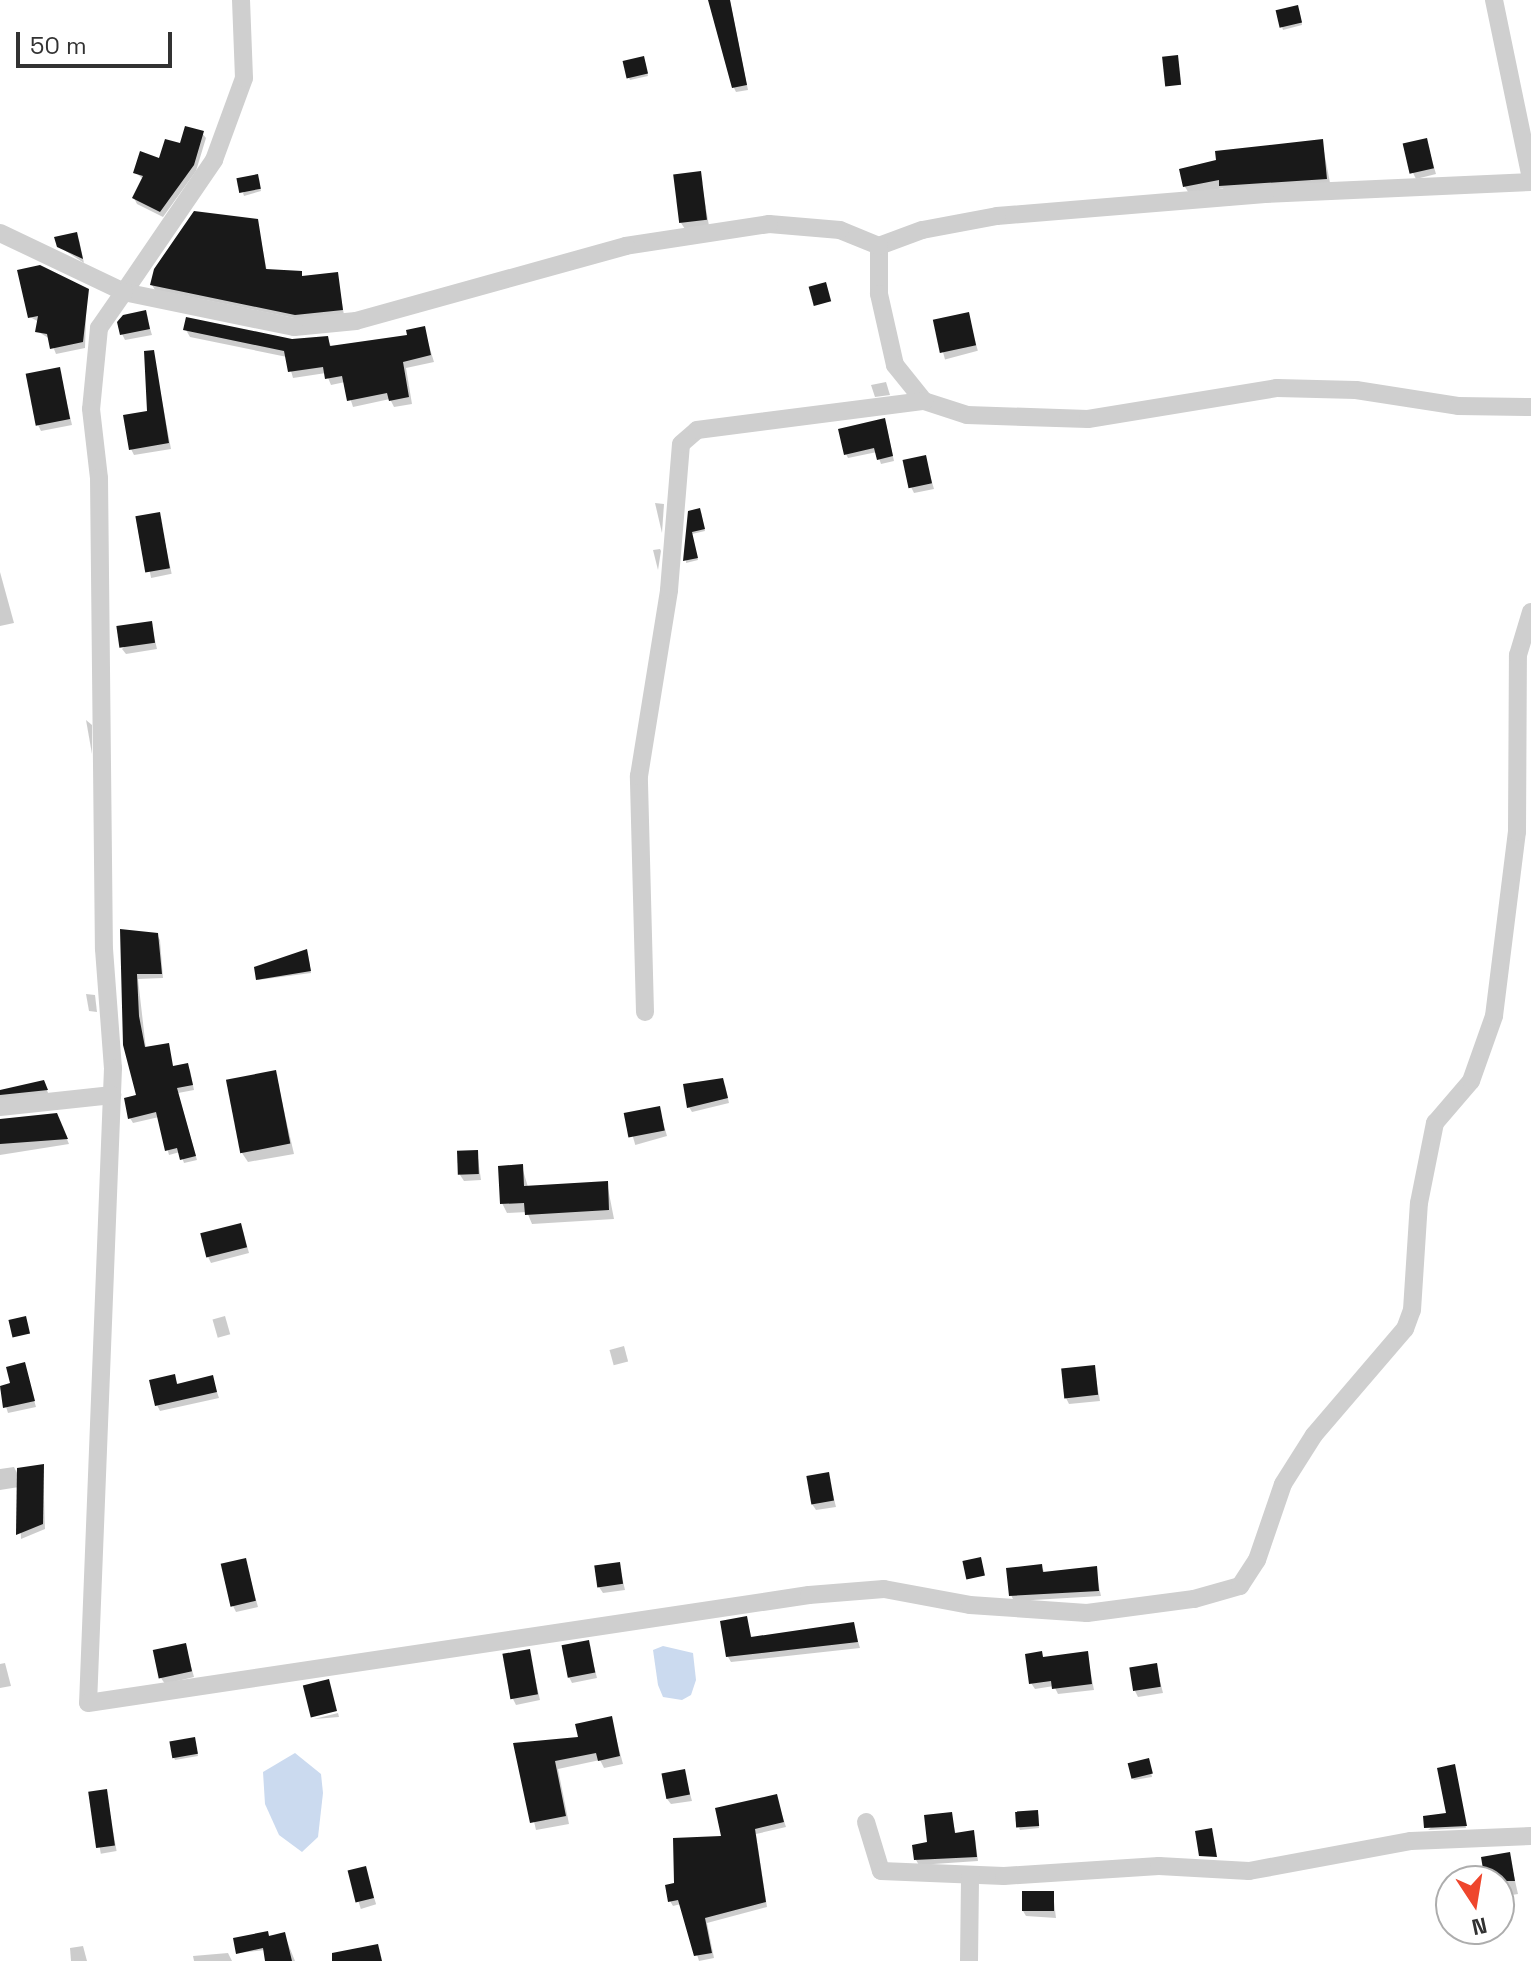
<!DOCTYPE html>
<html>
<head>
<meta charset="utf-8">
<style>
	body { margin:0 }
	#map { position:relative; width:1531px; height:1961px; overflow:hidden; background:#fff; font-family:"Space Grotesk",sans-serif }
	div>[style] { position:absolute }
	.water>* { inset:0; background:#cbdaef }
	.shadow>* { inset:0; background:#0003; transform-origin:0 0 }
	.building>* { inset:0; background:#191919; transform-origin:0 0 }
	.street>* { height:18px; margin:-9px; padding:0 9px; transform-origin:9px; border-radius:9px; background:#cfcfcf }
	span { translate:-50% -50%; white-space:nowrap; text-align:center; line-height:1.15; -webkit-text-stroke:8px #fff; paint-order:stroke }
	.north { position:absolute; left:1435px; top:1865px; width:80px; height:80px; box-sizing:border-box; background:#fff; border:2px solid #adadad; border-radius:50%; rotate:168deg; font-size:22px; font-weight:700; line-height:32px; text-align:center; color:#323232 }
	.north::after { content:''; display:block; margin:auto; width:28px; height:36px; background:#ef462d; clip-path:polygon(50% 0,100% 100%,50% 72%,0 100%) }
	.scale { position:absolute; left:16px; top:32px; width:156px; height:36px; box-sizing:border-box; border:4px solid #323232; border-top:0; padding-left:10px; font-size:24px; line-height:28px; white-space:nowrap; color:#323232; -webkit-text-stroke:6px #fff; paint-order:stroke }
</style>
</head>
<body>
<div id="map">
	<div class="water">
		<i style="clip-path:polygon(663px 1646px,693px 1653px,696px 1680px,691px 1695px,682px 1700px,663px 1697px,658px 1685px,653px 1650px)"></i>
		<i style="clip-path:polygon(295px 1753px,321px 1774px,323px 1793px,318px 1837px,302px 1852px,279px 1835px,265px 1804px,263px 1772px)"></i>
	</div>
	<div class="shadow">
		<i style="clip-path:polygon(710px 0,730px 0,748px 90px,736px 92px,734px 88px)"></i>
		<i style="clip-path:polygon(1299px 9px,1302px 25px,1283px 30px,1282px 27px)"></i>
		<i style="clip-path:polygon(644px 60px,648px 76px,630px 80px,629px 78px)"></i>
		<i style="clip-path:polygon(202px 133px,206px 138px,196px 171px,163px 217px,137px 204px,134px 198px,144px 180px,135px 172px)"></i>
		<i style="clip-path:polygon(1426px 140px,1436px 174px,1416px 179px,1413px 173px)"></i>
		<i style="clip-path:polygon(1322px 141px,1331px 188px,1226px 194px,1223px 188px,1190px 195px,1185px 187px,1182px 170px)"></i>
		<i style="clip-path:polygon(700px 173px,709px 226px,685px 229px,681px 223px)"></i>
		<i style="clip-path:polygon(258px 178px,261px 191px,244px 196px,243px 193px)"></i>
		<i style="clip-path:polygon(257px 221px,267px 271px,303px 278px,337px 274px,344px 315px,299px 319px,155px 290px,152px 285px)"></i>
		<i style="clip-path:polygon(76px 235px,79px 240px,84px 263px,58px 246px)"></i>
		<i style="clip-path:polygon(87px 290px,85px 348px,56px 354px,50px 339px,37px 331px,39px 322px,30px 317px)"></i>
		<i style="clip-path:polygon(145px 312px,152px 335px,125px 340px,122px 334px)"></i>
		<i style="left:968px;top:314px;width:38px;height:34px;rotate:75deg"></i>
		<i style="clip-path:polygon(424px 329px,434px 362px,406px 368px,412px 404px,394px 407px,390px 399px,353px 407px,345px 382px,331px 385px,326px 373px,293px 378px,287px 357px,190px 337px,186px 330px,292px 341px,327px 338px,332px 348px,410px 337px)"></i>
		<i style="clip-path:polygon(153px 352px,171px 449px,134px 455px,131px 449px,149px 412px)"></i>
		<i style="clip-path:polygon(59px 369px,72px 425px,41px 431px,38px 425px)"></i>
		<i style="clip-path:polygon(886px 382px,890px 395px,875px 397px,871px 385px)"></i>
		<i style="clip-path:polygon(886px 424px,894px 461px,881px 464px,877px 452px,848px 458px,846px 454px)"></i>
		<i style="clip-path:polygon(925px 458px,934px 489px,914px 493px,911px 487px)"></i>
		<i style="clip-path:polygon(655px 503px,664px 504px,662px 533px)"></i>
		<i style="clip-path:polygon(689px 512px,701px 512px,705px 531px,692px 534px,698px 560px,686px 563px)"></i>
		<i style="left:159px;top:514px;width:61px;height:21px;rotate:78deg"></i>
		<i style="clip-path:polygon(660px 549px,661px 551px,658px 570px,653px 550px)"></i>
		<i style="clip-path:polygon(0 572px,14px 623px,0 626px)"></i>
		<i style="clip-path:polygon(151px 623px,157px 649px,126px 654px,122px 649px)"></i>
		<i style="clip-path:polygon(86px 720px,92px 725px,92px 754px)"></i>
		<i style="clip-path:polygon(122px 932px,157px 935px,160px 940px,163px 978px,138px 979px,146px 1049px,173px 1068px,187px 1065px,190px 1070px,194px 1090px,178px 1093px,197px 1160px,184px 1163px,180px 1152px,169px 1155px,159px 1117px,133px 1123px,130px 1118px,138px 1096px)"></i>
		<i style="clip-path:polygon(308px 954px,311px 973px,258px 980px,256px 968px)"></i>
		<i style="clip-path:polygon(86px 994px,95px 995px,97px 1012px,89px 1011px)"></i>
		<i style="clip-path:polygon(275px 1072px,294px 1154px,248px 1162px,242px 1153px)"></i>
		<i style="clip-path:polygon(725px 1085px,729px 1103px,692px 1112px,689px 1107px)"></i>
		<i style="clip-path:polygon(46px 1088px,49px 1095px,0 1101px,0 1092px)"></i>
		<i style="left:659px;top:1108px;width:29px;height:33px;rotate:74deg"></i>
		<i style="clip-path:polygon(59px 1120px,69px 1144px,0 1155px,0 1121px)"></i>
		<i style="clip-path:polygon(477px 1152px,481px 1180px,464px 1181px,460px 1175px)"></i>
		<i style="clip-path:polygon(522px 1167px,528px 1187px,607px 1183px,614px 1219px,532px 1224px,527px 1212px,507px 1213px,502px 1203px)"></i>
		<i style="clip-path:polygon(243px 1231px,249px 1253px,211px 1263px,208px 1257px)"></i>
		<i style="left:225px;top:1316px;width:19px;height:13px;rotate:74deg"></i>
		<i style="left:624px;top:1346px;width:16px;height:15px;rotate:75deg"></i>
		<i style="clip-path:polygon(24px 1365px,36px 1407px,8px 1413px,0 1388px,13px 1385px)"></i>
		<i style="clip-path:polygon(1094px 1367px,1100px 1401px,1069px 1404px,1066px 1398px)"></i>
		<i style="clip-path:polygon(174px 1376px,178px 1385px,212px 1377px,219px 1398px,160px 1411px,157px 1405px)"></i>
		<i style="clip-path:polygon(43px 1466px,45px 1529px,21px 1539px,19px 1487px,0 1490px,0 1469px,14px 1467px,19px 1477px)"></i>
		<i style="clip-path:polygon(828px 1474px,836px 1507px,816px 1510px,812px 1504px)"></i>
		<i style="clip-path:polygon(245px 1560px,258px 1607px,236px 1612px,233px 1606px)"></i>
		<i style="clip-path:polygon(619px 1564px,625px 1590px,603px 1593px,599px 1587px)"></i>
		<i style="clip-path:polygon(1041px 1566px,1045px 1573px,1095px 1568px,1101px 1596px,1014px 1601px,1011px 1595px)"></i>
		<i style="clip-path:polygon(746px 1619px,752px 1638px,853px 1624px,860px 1648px,731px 1662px,728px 1657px)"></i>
		<i style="clip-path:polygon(588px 1642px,597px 1678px,572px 1683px,569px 1677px)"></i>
		<i style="clip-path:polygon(185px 1645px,194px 1677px,165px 1684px,161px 1678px)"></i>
		<i style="clip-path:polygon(529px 1651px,540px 1700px,516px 1705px,513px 1699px)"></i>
		<i style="clip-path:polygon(1087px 1653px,1094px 1690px,1058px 1694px,1054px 1686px,1035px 1689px,1031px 1683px,1041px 1654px,1044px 1659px)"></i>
		<i style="clip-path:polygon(5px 1663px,11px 1686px,0 1688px,0 1664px)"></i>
		<i style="clip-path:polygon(1156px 1665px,1163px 1693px,1138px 1697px,1135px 1691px)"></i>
		<i style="clip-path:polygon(338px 1713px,339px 1717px,314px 1719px)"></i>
		<i style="clip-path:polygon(611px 1719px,623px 1764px,604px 1768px,600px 1760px,558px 1769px,569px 1824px,536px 1830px,516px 1745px,580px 1738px)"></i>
		<i style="clip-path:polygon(195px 1741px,198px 1756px,175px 1760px,174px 1758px)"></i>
		<i style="clip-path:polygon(1149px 1763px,1152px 1777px,1134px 1780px,1133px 1778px)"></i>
		<i style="clip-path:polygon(1455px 1769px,1466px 1828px,1428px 1830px,1448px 1814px)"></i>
		<i style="clip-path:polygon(684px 1771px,692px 1801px,671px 1804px,667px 1799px)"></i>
		<i style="left:106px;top:1791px;width:61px;height:16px;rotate:80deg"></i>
		<i style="clip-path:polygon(776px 1796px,786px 1827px,756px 1834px,767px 1907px,707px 1923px,714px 1958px,699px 1961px,681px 1904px,673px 1906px,670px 1901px,723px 1838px)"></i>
		<i style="clip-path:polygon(951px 1814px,956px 1835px,973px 1833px,975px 1837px,978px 1861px,919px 1865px,916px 1860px)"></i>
		<i style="clip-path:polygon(1038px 1814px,1039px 1828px,1020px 1830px,1019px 1828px)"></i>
		<i style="clip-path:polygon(1509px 1854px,1518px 1894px,1499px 1897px,1499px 1881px,1487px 1881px)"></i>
		<i style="left:365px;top:1868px;width:38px;height:16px;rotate:73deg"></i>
		<i style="clip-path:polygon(1053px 1893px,1056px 1918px,1026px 1916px,1023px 1911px)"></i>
		<i style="clip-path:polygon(284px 1934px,295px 1961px,267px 1961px,265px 1950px,238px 1953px,235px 1940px)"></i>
		<i style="clip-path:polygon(83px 1946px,87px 1961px,71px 1961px,70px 1948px)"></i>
		<i style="clip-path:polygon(228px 1953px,232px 1961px,194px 1961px,193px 1956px)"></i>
	</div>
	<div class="building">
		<i style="clip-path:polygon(708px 0,730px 0,747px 85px,732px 88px)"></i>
		<i style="left:1298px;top:5px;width:18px;height:23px;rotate:77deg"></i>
		<i style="left:1178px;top:55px;width:30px;height:16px;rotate:84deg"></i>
		<i style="left:644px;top:56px;width:18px;height:22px;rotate:77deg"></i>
		<i style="clip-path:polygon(185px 126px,204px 131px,194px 165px,160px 212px,132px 198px,143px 176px,133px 173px,140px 151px,159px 158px,165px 139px,180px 143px)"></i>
		<i style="left:1427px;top:138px;width:31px;height:25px;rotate:77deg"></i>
		<i style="clip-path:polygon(1323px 139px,1327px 179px,1219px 186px,1219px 180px,1183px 187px,1179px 169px,1216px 160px,1215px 151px)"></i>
		<i style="left:701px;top:171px;width:49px;height:28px;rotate:83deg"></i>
		<i style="left:258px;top:174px;width:15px;height:22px;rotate:79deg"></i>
		<i style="clip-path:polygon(194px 211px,258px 219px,266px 269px,302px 271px,302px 276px,338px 272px,343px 310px,295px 315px,150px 285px,154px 269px)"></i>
		<i style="clip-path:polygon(77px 232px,83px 259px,57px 247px,54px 237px)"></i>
		<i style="clip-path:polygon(40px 265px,89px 289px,83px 342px,50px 349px,47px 334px,35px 332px,38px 316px,28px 318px,17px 270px)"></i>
		<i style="left:826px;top:282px;width:20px;height:18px;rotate:75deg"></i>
		<i style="clip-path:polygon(146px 310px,150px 329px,120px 335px,117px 322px,123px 315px)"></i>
		<i style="left:969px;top:312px;width:34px;height:37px;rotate:78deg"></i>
		<i style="clip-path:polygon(186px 317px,292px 339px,328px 336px,330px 346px,407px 335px,406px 330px,425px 326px,431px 355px,403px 362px,409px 397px,389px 401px,387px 393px,347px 401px,342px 376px,325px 379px,323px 367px,288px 372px,284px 351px,183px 330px)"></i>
		<i style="clip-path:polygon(154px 350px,169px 443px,129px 450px,123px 415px,147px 411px,144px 351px)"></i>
		<i style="left:60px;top:367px;width:53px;height:35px;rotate:79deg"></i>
		<i style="clip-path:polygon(885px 418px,893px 456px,877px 460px,874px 448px,844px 455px,838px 429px)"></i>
		<i style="left:926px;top:455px;width:29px;height:24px;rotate:78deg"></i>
		<i style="clip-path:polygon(700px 508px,705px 529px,692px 532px,698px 558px,683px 561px,688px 511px)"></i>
		<i style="left:160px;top:512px;width:57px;height:25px;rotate:80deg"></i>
		<i style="left:152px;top:621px;width:22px;height:36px;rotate:82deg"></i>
		<i style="clip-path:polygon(120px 929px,158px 933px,162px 974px,137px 974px,139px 1016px,145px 1047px,169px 1043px,173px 1066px,188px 1063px,193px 1085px,177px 1088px,196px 1156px,180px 1160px,177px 1148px,165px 1151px,156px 1112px,128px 1119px,124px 1098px,136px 1095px,123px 1045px)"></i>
		<i style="clip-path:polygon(307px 949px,311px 971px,256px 980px,254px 967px)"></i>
		<i style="left:276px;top:1070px;width:75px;height:51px;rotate:79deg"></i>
		<i style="clip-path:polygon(723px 1078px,728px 1098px,687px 1108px,683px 1084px)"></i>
		<i style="clip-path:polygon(44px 1080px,48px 1090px,0 1095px,0 1090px)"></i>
		<i style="left:660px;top:1106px;width:25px;height:37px;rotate:79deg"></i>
		<i style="clip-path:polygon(57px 1113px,68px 1139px,0 1144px,0 1119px)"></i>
		<i style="left:478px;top:1150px;width:24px;height:21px;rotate:88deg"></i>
		<i style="clip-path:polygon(523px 1164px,524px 1186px,608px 1181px,609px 1210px,525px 1215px,524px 1203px,500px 1204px,498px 1166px)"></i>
		<i style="left:241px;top:1223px;width:25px;height:42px;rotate:76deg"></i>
		<i style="left:26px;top:1316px;width:18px;height:18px;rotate:77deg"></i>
		<i style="clip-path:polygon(25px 1362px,35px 1401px,3px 1408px,0 1386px,10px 1383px,6px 1367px)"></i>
		<i style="left:1095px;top:1365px;width:30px;height:34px;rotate:84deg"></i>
		<i style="clip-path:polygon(175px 1374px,177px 1384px,213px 1375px,217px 1392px,155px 1406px,149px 1380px)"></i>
		<i style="clip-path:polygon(44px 1464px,43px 1524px,16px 1535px,17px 1468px)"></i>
		<i style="left:829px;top:1472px;width:29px;height:23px;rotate:80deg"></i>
		<i style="left:981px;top:1557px;width:19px;height:19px;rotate:78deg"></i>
		<i style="left:246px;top:1558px;width:44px;height:26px;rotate:77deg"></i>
		<i style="left:620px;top:1562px;width:22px;height:26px;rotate:82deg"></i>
		<i style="clip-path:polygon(1042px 1564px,1043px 1572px,1097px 1566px,1099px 1591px,1009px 1596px,1006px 1568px)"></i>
		<i style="clip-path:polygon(747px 1616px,751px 1637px,854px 1622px,858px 1642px,726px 1657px,720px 1621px)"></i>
		<i style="left:589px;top:1640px;width:33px;height:28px;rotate:79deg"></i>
		<i style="left:186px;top:1643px;width:29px;height:34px;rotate:78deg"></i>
		<i style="left:530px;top:1649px;width:46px;height:28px;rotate:80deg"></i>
		<i style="clip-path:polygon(1042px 1651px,1043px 1657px,1088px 1651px,1092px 1684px,1052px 1689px,1051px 1681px,1029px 1684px,1025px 1654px)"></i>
		<i style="left:1157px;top:1663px;width:24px;height:28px;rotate:81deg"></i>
		<i style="left:329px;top:1679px;width:33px;height:27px;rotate:76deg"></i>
		<i style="clip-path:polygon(612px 1716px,620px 1756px,598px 1761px,596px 1753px,555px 1761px,566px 1816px,530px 1823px,513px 1743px,578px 1737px,575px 1724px)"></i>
		<i style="left:195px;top:1737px;width:17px;height:26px;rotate:80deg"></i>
		<i style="left:1149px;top:1758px;width:16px;height:22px;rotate:76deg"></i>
		<i style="clip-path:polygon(1455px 1764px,1467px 1826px,1424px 1828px,1423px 1816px,1446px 1813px,1437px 1768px)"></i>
		<i style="left:685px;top:1769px;width:26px;height:24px;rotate:79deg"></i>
		<i style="left:107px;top:1789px;width:57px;height:19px;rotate:82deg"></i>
		<i style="clip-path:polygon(777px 1794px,784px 1822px,755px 1829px,766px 1902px,705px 1918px,712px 1953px,694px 1956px,678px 1900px,668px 1902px,665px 1885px,674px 1883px,673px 1838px,721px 1836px,715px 1808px)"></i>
		<i style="left:1038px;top:1810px;width:16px;height:23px;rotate:86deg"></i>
		<i style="clip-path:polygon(952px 1812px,955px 1833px,974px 1830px,977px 1857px,914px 1860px,912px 1845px,927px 1842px,924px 1815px)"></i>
		<i style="clip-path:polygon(1212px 1828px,1217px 1857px,1199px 1856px,1195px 1831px)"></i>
		<i style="clip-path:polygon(1510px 1852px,1515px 1881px,1485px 1881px,1481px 1857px)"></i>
		<i style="left:366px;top:1866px;width:33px;height:19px;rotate:76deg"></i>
		<i style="left:1022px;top:1891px;width:32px;height:20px"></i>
		<i style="clip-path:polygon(268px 1931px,269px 1936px,285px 1932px,292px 1961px,265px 1961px,263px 1948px,236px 1954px,233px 1938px)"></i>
		<i style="clip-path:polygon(378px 1944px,382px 1961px,332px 1961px,332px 1953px)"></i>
	</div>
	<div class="street">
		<i style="left:1494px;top:0;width:183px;rotate:78.3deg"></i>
		<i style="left:1531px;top:182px;width:266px;rotate:177.4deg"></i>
		<i style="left:1265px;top:194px;width:269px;rotate:175.3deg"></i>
		<i style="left:997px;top:216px;width:76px;rotate:169.4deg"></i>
		<i style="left:922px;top:230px;width:46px;rotate:159.6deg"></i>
		<i style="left:879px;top:246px;width:48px;rotate:90deg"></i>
		<i style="left:879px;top:294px;width:73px;rotate:77.3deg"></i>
		<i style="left:895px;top:365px;width:46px;rotate:51.1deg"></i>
		<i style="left:924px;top:401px;width:45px;rotate:18deg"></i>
		<i style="left:967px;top:415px;width:121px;rotate:1.9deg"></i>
		<i style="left:1088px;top:419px;width:192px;rotate:-9.3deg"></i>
		<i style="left:1277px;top:388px;width:79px;rotate:1.5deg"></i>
		<i style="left:1356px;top:390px;width:103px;rotate:8.9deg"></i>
		<i style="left:1458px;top:406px;width:73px;rotate:0.8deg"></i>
		<i style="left:0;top:233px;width:137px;rotate:25.4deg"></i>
		<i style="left:124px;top:292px;width:160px;rotate:-55.7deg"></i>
		<i style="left:214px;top:160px;width:87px;rotate:-69.9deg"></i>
		<i style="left:244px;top:78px;width:78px;rotate:-92.2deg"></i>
		<i style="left:879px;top:246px;width:42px;rotate:-157.7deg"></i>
		<i style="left:840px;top:230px;width:71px;rotate:-175.2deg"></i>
		<i style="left:769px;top:224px;width:145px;rotate:171.3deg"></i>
		<i style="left:626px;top:246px;width:280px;rotate:164.5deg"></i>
		<i style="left:356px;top:321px;width:62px;rotate:174.5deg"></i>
		<i style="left:294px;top:327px;width:174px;rotate:-168.4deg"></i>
		<i style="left:124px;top:292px;width:44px;rotate:124.8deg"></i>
		<i style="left:99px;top:328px;width:81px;rotate:95.6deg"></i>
		<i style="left:91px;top:409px;width:69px;rotate:83.4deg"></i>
		<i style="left:99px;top:478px;width:471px;rotate:89.4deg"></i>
		<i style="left:104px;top:949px;width:119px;rotate:85.7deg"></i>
		<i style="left:113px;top:1068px;width:635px;rotate:92.25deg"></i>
		<i style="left:88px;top:1703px;width:729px;rotate:-8.52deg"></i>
		<i style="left:809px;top:1595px;width:75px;rotate:-4.6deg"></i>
		<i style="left:884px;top:1589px;width:87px;rotate:10.5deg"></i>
		<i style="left:970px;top:1605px;width:117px;rotate:3.9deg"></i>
		<i style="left:1087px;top:1613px;width:108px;rotate:-7.5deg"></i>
		<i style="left:1194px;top:1599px;width:48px;rotate:-15.8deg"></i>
		<i style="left:1240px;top:1586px;width:31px;rotate:-57deg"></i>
		<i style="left:1257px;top:1560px;width:80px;rotate:-71.1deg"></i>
		<i style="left:1283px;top:1484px;width:58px;rotate:-57.7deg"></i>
		<i style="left:1314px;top:1435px;width:140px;rotate:-49.4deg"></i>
		<i style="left:1405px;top:1329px;width:20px;rotate:-70deg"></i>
		<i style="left:1412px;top:1310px;width:107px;rotate:-86.3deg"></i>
		<i style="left:1419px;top:1203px;width:82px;rotate:-78.7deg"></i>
		<i style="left:1435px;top:1123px;width:55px;rotate:-49.4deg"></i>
		<i style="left:1471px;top:1081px;width:69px;rotate:-70.5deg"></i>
		<i style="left:1494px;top:1016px;width:185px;rotate:-82.9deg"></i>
		<i style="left:1517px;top:832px;width:177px;rotate:-89.7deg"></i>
		<i style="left:1518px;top:655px;width:45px;rotate:-73.2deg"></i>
		<i style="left:645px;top:1012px;width:236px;rotate:-91.5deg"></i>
		<i style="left:639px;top:776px;width:188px;rotate:-80.8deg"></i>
		<i style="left:669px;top:590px;width:146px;rotate:-85.3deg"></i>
		<i style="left:681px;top:444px;width:21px;rotate:-41deg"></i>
		<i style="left:697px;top:430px;width:229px;rotate:-7.3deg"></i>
		<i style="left:0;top:1107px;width:113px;rotate:-6.1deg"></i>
		<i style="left:866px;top:1822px;width:51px;rotate:73deg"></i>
		<i style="left:881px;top:1871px;width:123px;rotate:2.3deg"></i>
		<i style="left:1004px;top:1876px;width:155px;rotate:-3.7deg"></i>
		<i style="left:1159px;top:1866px;width:90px;rotate:3.2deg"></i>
		<i style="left:1249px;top:1871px;width:165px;rotate:-10.5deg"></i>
		<i style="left:1411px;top:1841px;width:120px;rotate:-2.4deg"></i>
		<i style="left:969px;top:1961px;width:86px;rotate:-89.3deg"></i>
	</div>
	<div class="north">N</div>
	<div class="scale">50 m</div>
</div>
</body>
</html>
